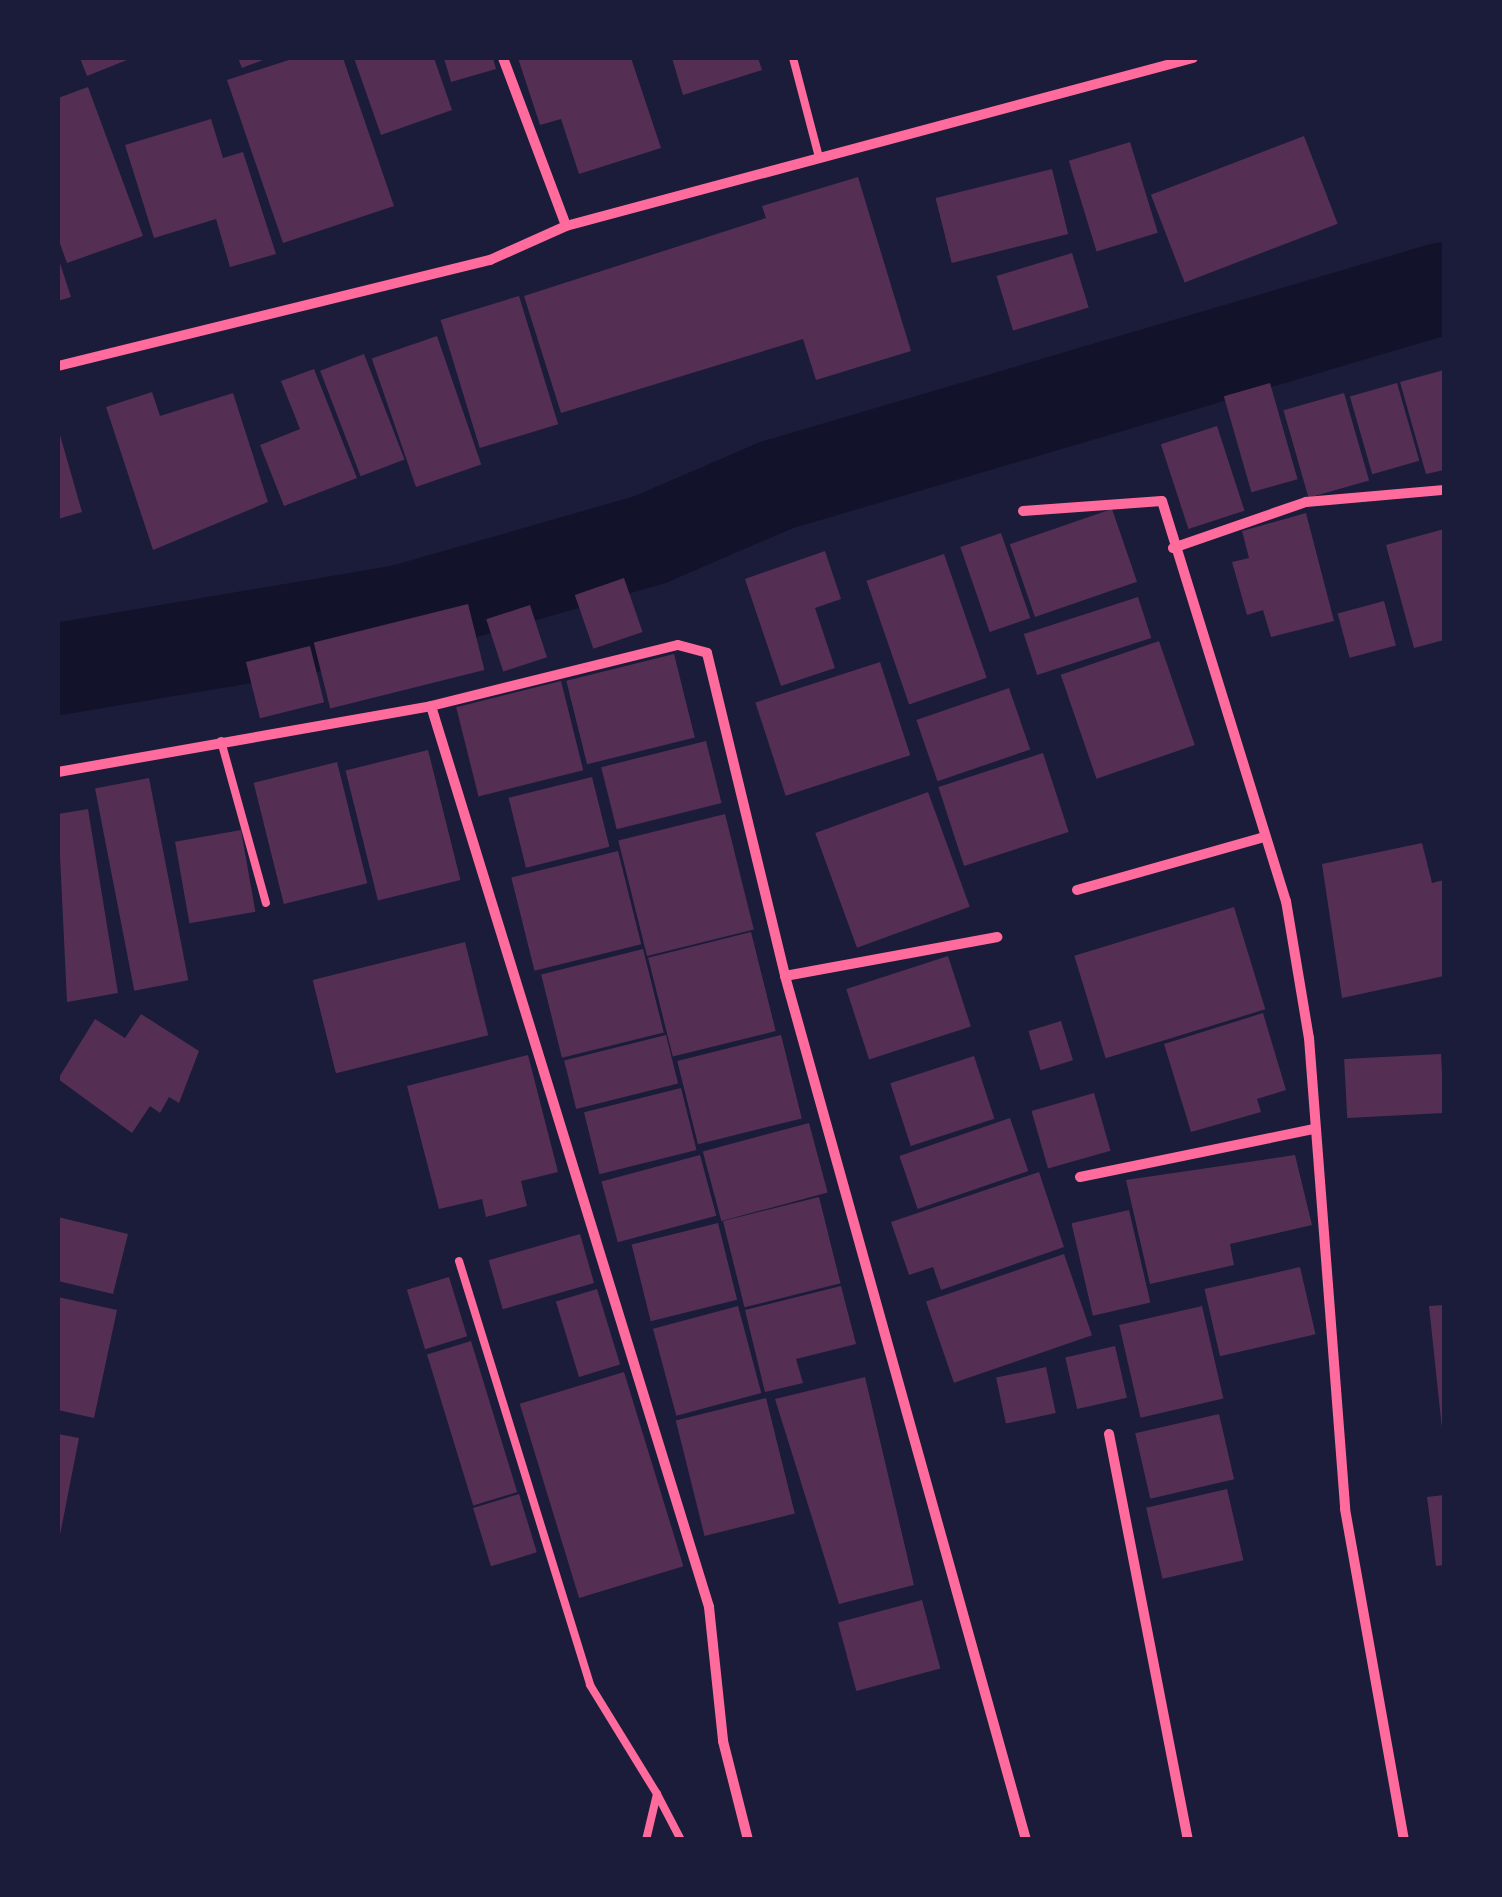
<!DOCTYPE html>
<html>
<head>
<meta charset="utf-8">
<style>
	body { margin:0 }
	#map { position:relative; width:1502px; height:1897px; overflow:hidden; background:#1b1b3a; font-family:"Varela Round",sans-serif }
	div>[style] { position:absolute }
	.river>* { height:92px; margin:-46px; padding:0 46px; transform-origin:46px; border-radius:46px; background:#12122b }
	.building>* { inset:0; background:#542f53; transform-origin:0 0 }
	.service>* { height:8px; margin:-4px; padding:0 4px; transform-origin:4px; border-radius:4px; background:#ff6b9d }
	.minor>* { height:10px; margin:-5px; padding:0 5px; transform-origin:5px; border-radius:5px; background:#ff6b9d }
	span { translate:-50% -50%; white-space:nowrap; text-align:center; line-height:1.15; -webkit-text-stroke:10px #1b1b3a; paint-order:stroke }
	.frame { position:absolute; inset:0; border:60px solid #1b1b3a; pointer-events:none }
</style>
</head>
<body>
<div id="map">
	<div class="river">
		<i style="left:58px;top:669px;width:348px;rotate:-9.6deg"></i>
		<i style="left:401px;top:611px;width:258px;rotate:-16deg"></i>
		<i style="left:649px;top:540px;width:139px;rotate:-23.3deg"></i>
		<i style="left:777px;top:485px;width:695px;rotate:-16.45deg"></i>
	</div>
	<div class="building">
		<i style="clip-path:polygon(80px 58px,132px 58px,87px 76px)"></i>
		<i style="clip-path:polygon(238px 58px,268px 58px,242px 68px)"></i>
		<i style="clip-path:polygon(295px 58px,343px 58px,394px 206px,283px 243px,227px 80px)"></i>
		<i style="clip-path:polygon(354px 58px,434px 58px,452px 110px,381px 135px)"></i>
		<i style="clip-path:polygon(444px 58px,493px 58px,496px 69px,451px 82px)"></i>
		<i style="clip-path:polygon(518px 58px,631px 58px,661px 148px,579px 174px,561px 119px,540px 125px)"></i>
		<i style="clip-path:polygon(672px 58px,758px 58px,762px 70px,683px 95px)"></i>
		<i style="clip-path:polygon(88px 87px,143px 236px,67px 263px,58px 238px,58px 98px)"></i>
		<i style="clip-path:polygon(211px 119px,223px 158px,243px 152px,276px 254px,230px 267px,216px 219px,154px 238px,125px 145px)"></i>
		<i style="left:1304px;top:136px;width:94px;height:164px;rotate:69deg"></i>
		<i style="left:1130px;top:142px;width:95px;height:64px;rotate:73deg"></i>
		<i style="left:1052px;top:169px;width:67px;height:120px;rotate:76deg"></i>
		<i style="clip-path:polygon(858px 177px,911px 351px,816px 380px,803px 339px,561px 413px,524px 296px,766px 218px,762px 206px)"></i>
		<i style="left:1072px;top:253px;width:57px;height:79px;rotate:73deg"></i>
		<i style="clip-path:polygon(58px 257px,71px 297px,58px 301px)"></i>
		<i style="left:519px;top:296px;width:134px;height:82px;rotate:73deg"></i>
		<i style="left:437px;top:336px;width:136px;height:69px;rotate:71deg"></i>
		<i style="left:364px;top:354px;width:113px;height:47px;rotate:69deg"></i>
		<i style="clip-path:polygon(314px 369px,357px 478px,284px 506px,260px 445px,300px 429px,281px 381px)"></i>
		<i style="clip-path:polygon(1444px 370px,1444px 470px,1426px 474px,1400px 382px)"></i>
		<i style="left:1270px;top:383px;width:100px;height:48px;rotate:74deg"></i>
		<i style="left:1397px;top:383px;width:81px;height:49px;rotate:74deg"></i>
		<i style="clip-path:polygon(152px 392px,160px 416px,233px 393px,268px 502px,153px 550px,106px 407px)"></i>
		<i style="left:1344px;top:393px;width:91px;height:63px;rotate:74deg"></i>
		<i style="left:1217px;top:426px;width:89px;height:59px;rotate:72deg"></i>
		<i style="clip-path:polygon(58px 428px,82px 512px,58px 519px)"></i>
		<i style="left:1112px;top:509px;width:77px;height:108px;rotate:71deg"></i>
		<i style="clip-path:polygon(1306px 513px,1334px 621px,1271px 637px,1263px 610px,1247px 615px,1232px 562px,1249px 558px,1242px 531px)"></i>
		<i style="clip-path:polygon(1444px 529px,1444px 640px,1414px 648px,1386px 545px)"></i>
		<i style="left:1001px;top:533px;width:90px;height:43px;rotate:71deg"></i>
		<i style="clip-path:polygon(825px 551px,841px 599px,815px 608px,835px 668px,781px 686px,745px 579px)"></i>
		<i style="left:944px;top:554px;width:131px;height:82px;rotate:71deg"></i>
		<i style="left:624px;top:578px;width:57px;height:52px;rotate:71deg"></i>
		<i style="left:1138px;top:597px;width:43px;height:120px;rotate:72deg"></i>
		<i style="left:1384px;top:601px;width:46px;height:48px;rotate:75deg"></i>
		<i style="left:468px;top:604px;width:68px;height:159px;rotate:76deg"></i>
		<i style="left:530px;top:605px;width:55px;height:46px;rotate:72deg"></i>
		<i style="left:1159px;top:641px;width:110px;height:104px;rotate:71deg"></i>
		<i style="left:310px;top:646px;width:58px;height:66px;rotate:76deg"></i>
		<i style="left:674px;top:654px;width:86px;height:111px;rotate:76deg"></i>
		<i style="left:880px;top:662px;width:98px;height:131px;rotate:72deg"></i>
		<i style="left:561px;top:681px;width:92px;height:108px;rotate:76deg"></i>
		<i style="left:1009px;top:688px;width:65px;height:98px;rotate:71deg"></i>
		<i style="left:706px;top:741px;width:64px;height:108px;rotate:76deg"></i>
		<i style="left:428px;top:750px;width:134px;height:85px;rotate:76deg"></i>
		<i style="left:1043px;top:753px;width:83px;height:110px;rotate:72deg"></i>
		<i style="left:337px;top:762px;width:125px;height:86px;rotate:76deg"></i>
		<i style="left:592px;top:777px;width:72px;height:86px;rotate:76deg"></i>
		<i style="left:149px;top:778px;width:206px;height:55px;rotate:79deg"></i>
		<i style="left:928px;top:792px;width:122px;height:120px;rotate:70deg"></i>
		<i style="clip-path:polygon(88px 809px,118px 993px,67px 1002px,58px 814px)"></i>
		<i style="left:725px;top:814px;width:119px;height:110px;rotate:76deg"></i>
		<i style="left:241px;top:830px;width:83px;height:67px;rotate:80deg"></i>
		<i style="clip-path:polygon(1422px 843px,1432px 883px,1444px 880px,1444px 976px,1342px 998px,1322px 864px)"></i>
		<i style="left:618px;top:851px;width:96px;height:110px;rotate:76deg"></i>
		<i style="left:1234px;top:907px;width:107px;height:167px;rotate:73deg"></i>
		<i style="left:751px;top:932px;width:102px;height:106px;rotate:76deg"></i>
		<i style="left:465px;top:942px;width:96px;height:157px;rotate:76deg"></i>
		<i style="left:643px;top:949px;width:86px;height:105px;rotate:76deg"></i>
		<i style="left:948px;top:956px;width:74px;height:107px;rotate:72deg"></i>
		<i style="clip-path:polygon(1263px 1013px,1286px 1090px,1257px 1099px,1261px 1112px,1191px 1132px,1164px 1044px)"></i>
		<i style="clip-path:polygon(141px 1014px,199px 1051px,179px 1103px,169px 1097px,160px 1113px,150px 1106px,132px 1133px,58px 1079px,95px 1019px,125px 1038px)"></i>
		<i style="left:1061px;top:1021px;width:41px;height:34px;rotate:73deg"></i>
		<i style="left:666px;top:1035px;width:50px;height:105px;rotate:76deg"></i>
		<i style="left:781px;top:1035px;width:86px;height:107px;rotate:76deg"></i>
		<i style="left:1441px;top:1054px;width:59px;height:97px;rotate:87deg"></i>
		<i style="clip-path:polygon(528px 1055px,558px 1172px,521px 1181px,527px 1206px,486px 1217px,482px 1199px,439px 1209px,407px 1086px)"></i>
		<i style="left:974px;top:1056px;width:66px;height:88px;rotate:72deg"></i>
		<i style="left:681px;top:1088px;width:64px;height:100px;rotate:76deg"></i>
		<i style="left:1094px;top:1093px;width:60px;height:65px;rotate:74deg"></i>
		<i style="left:1010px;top:1118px;width:56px;height:117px;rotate:71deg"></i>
		<i style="left:809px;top:1123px;width:72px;height:110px;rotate:75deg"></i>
		<i style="left:700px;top:1155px;width:63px;height:102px;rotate:75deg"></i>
		<i style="clip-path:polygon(1295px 1155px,1312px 1225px,1230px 1244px,1234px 1265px,1150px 1284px,1126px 1180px)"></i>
		<i style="clip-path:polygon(1039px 1172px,1064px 1247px,941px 1290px,933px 1267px,909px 1275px,891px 1222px)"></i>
		<i style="left:819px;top:1197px;width:89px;height:99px;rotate:76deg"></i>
		<i style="left:1129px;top:1210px;width:95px;height:59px;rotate:77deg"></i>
		<i style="clip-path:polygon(58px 1217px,128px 1234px,113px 1294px,58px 1281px)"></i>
		<i style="left:718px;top:1223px;width:79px;height:89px;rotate:76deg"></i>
		<i style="left:580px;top:1234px;width:51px;height:95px;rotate:74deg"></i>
		<i style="left:1064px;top:1254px;width:86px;height:146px;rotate:71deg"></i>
		<i style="left:1300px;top:1267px;width:69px;height:98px;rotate:77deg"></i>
		<i style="left:449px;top:1277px;width:62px;height:44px;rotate:73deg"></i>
		<i style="clip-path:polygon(841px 1286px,856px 1344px,796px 1359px,803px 1383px,765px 1392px,745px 1310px)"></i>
		<i style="left:597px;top:1289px;width:79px;height:43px;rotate:73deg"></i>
		<i style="clip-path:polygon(58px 1297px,117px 1310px,94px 1418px,58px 1410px)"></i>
		<i style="clip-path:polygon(1444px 1305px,1444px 1429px,1442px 1429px,1429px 1306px)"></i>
		<i style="left:738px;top:1306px;width:90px;height:88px;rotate:75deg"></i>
		<i style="left:1202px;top:1306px;width:95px;height:85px;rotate:77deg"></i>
		<i style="left:471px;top:1341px;width:158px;height:46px;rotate:73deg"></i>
		<i style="left:1115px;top:1346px;width:53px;height:51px;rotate:77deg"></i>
		<i style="left:1046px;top:1367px;width:47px;height:51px;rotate:78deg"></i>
		<i style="left:624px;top:1372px;width:203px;height:109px;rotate:73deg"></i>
		<i style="clip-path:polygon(865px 1377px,914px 1585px,839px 1604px,775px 1399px)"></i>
		<i style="left:766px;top:1398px;width:119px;height:93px;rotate:76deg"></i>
		<i style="left:1219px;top:1414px;width:67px;height:86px;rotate:77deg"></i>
		<i style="clip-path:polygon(58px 1434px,79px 1438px,59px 1540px,58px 1540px)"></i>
		<i style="left:1227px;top:1489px;width:73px;height:83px;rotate:77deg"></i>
		<i style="left:519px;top:1494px;width:61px;height:48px;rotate:73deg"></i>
		<i style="clip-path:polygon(1444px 1495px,1444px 1565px,1436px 1566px,1427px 1497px)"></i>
		<i style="left:922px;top:1600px;width:71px;height:87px;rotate:75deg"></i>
	</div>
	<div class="service">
		<i style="left:793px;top:58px;width:102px;rotate:75.3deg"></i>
		<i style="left:221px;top:741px;width:168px;rotate:74.5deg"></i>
		<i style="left:459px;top:1261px;width:444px;rotate:72.8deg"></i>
		<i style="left:590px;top:1685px;width:128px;rotate:58.4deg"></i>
		<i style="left:657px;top:1794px;width:47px;rotate:103.4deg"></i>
		<i style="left:657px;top:1794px;width:52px;rotate:62.4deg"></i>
	</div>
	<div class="minor">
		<i style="left:503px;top:58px;width:179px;rotate:69.4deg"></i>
		<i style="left:58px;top:366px;width:445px;rotate:-13.8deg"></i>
		<i style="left:490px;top:260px;width:83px;rotate:-24.1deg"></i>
		<i style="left:566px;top:226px;width:649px;rotate:-15deg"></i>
		<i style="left:1023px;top:511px;width:139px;rotate:-4.1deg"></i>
		<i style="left:1162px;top:501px;width:419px;rotate:72.8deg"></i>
		<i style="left:1286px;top:901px;width:139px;rotate:80.5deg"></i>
		<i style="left:1309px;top:1038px;width:472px;rotate:85.6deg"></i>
		<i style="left:1345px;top:1509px;width:336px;rotate:79.9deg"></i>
		<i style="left:1173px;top:548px;width:141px;rotate:-19.1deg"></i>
		<i style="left:1306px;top:502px;width:139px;rotate:-5deg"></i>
		<i style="left:431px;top:706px;width:943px;rotate:72.85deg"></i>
		<i style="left:709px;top:1607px;width:135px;rotate:84deg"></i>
		<i style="left:723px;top:1741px;width:102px;rotate:75.8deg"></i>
		<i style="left:58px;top:772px;width:379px;rotate:-10deg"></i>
		<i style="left:431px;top:706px;width:254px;rotate:-13.9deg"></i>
		<i style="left:678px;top:645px;width:30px;rotate:15deg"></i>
		<i style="left:707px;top:653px;width:332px;rotate:76.4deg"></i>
		<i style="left:785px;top:976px;width:897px;rotate:74.41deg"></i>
		<i style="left:1077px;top:890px;width:191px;rotate:-15.8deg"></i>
		<i style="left:785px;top:976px;width:216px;rotate:-10.4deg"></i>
		<i style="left:1080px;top:1177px;width:239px;rotate:-11.6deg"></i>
		<i style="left:1109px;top:1434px;width:414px;rotate:79deg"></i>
	</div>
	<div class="frame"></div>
</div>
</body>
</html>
